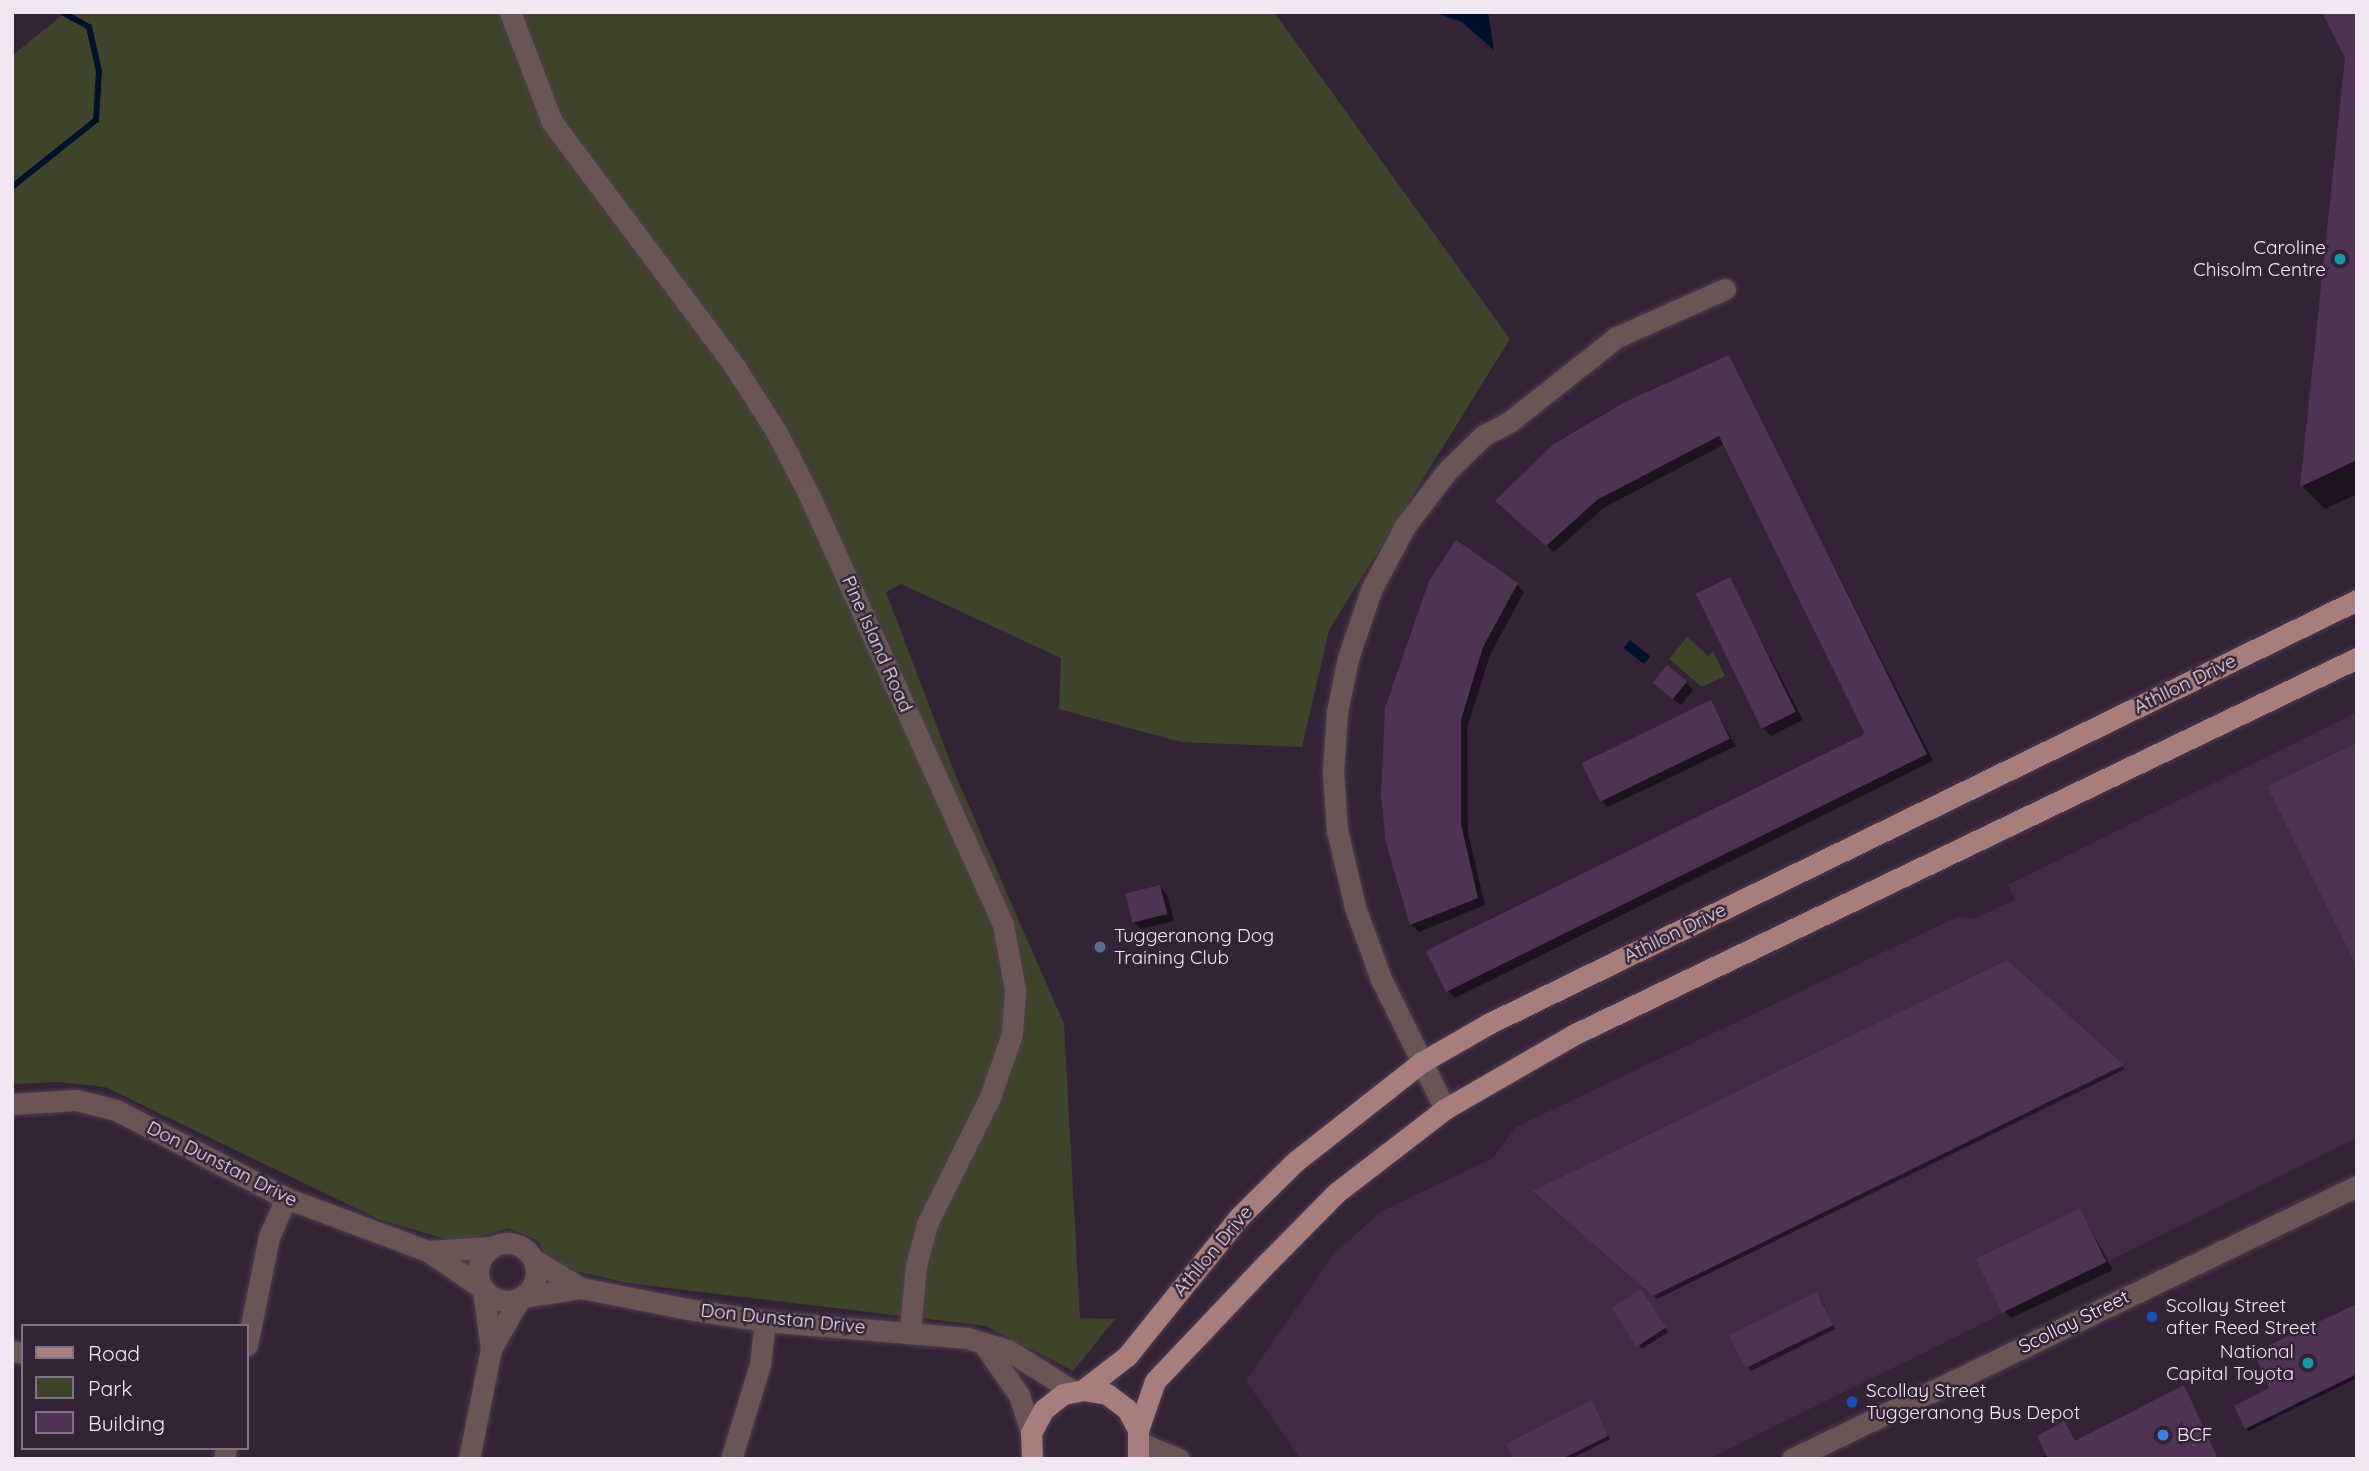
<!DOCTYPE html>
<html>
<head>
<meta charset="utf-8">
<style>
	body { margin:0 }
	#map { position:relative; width:2369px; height:1471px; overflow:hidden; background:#342337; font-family:Quicksand,sans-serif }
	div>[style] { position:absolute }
	.built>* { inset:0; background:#402a44 }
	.green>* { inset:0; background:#3e4429 }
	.water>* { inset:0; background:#00112c; transform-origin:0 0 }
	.shadow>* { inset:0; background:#0007 }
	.stream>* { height:6px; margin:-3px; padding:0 3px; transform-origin:3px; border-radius:3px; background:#00112c }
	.building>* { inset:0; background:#4e3453; transform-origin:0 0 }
	.roads { filter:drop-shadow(0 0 2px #4f3e51) drop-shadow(0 0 2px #4f3e51) }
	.minor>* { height:21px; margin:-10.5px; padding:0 10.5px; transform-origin:10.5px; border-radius:10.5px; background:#695554 }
	.minor>.ring { margin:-10.5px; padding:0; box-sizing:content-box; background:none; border:21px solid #695554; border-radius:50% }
	.major>* { height:21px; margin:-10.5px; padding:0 10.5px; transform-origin:10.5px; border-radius:10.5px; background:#a87e7d }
	.dots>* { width:19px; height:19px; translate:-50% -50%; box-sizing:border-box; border:4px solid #342337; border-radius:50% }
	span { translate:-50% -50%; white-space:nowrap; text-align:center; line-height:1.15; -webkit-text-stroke:5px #342337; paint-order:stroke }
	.poi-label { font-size:19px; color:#f2e6f4 }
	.right { translate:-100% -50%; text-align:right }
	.left { translate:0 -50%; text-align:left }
	.street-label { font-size:19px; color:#f2e6f4 }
	.frame { position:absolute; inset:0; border:14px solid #f2e6f4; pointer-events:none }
	.legend { position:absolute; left:21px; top:1324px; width:228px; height:126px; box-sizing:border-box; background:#342337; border:2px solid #807183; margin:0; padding:9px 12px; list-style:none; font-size:21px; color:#f2e6f4 }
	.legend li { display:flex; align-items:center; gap:14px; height:35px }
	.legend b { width:35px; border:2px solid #807183 }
</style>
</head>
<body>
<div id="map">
	<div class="built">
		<i style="clip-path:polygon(2357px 712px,2357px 1138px,1709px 1459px,1301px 1459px,1246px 1381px,1332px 1256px,1380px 1212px,1493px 1158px,1516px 1127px,1957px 917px,1975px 918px,2015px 900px,2008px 885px)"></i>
	</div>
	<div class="green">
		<i style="clip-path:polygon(66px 12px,1274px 12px,1510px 339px,1329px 630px,1302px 747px,1181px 742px,1059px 709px,1061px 658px,901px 584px,886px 592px,955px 774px,1064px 1024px,1080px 1318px,1115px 1319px,1073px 1371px,986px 1326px,627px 1283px,576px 1271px,546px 1256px,538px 1241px,509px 1228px,459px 1243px,378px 1219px,105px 1087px,59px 1082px,12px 1084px,12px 56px)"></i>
		<i style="clip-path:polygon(1687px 637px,1708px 656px,1713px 651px,1725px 676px,1702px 687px,1669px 659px)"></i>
	</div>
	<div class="water">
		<i style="clip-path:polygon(1433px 12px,1488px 12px,1494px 50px,1462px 22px)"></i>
		<i style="left:1630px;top:640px;width:26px;height:10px;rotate:39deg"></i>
	</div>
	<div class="shadow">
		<i style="clip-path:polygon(2357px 12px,2357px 494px,2325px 509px,2302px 486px,2347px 58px)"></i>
		<i style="clip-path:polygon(1728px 357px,1933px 761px,1455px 998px,1448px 991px,1867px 735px,1725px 444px,1605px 507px,1554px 552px,1505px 508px)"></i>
		<i style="clip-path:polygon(1729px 579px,1803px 720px,1771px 736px,1763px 728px)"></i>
		<i style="clip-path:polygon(1517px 584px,1524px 592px,1490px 655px,1467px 728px,1468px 833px,1485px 905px,1419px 932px,1411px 924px,1383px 795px)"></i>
		<i style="clip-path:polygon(1686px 682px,1693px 690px,1681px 705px,1662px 691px)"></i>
		<i style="clip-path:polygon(1711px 702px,1736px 746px,1608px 807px,1601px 799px)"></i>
		<i style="clip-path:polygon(1160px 887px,1167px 894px,1174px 921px,1141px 929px,1133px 922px)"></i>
		<i style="clip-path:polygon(2007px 962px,2125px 1069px,1657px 1299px,1536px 1191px)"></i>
		<i style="clip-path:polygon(2080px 1210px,2113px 1270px,2011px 1318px,2004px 1310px)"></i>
		<i style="clip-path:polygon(1644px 1295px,1668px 1332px,1642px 1349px,1639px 1345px)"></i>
		<i style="clip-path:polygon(1820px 1297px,1835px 1329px,1751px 1371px,1732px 1335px)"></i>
		<i style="clip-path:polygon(2356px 1306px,2357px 1378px,2249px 1431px,2246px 1428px,2271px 1389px)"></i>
		<i style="clip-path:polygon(2184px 1388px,2218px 1459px,2039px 1459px,2048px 1454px,2064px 1424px,2075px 1442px)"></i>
		<i style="clip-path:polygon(1591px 1402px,1610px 1439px,1571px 1459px,1515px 1459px)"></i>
	</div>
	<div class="stream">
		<i style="left:12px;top:187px;width:107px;rotate:-38.6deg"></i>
		<i style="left:96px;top:120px;width:49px;rotate:-86.5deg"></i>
		<i style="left:99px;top:71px;width:45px;rotate:-102.8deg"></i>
		<i style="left:89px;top:27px;width:31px;rotate:-151deg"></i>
	</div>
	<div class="building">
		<i style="clip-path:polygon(2322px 12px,2357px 12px,2357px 460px,2300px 487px,2345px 58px)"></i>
		<i style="clip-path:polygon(1729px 355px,1927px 754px,1446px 992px,1426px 951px,1865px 734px,1719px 436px,1597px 500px,1546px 546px,1495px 501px,1554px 444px,1625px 402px)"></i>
		<i style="clip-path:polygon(1456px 540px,1518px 583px,1483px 647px,1461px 720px,1461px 824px,1478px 898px,1410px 925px,1386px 843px,1381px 795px,1385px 708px,1429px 581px)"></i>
		<i style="left:1730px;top:577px;width:150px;height:38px;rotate:64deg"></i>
		<i style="left:1667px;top:665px;width:26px;height:23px;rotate:39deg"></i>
		<i style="left:1711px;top:700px;width:43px;height:144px;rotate:64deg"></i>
		<i style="clip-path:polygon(2357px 743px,2357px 967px,2267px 786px)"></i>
		<i style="left:1160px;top:885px;width:30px;height:36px;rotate:76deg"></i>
		<i style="clip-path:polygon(2007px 960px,2124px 1065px,1653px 1296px,1533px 1191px)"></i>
		<i style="left:2080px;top:1208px;width:60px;height:116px;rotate:64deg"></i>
		<i style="left:1641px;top:1289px;width:46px;height:35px;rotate:57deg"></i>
		<i style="left:1817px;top:1292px;width:37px;height:98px;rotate:64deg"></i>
		<i style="clip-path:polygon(2357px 1304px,2357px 1374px,2245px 1429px,2234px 1406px,2269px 1388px,2254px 1352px)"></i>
		<i style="clip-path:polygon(2184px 1385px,2218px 1459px,2048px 1459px,2037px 1436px,2064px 1421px,2075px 1441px)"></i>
		<i style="clip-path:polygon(1592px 1400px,1608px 1436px,1562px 1459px,1513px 1459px,1506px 1444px)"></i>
	</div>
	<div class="roads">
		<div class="minor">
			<i style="left:510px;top:12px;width:118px;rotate:69.1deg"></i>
			<i style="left:552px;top:122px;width:306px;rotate:53.2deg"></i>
			<i style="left:735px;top:367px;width:76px;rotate:57.4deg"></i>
			<i style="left:776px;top:431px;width:74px;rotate:62.7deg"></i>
			<i style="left:810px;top:497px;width:469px;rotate:65.7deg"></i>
			<i style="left:1003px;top:924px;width:67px;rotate:79.7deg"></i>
			<i style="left:1015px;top:990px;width:44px;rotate:93.9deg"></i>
			<i style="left:1012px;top:1034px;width:67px;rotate:109.2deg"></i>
			<i style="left:990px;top:1097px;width:142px;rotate:116.4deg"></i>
			<i style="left:927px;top:1224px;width:43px;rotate:104.7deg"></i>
			<i style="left:916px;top:1266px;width:65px;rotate:95.3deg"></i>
			<i style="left:12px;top:1104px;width:64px;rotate:-3.6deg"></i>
			<i style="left:76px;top:1100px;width:41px;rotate:14deg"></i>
			<i style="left:116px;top:1110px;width:191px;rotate:27.4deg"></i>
			<i style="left:286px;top:1198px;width:152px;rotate:20.5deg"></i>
			<i style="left:428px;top:1251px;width:65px;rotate:34.4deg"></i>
			<i style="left:1445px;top:1109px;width:145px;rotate:-116.2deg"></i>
			<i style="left:1381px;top:979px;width:77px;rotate:-109.9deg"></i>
			<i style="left:1355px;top:907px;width:79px;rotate:-103.2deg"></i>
			<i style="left:1337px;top:830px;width:58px;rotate:-93.9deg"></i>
			<i style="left:1333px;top:772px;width:60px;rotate:-86.2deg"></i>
			<i style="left:1337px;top:712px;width:55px;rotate:-78.5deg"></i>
			<i style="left:1348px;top:658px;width:72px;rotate:-71.3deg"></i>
			<i style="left:1371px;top:590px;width:72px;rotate:-62deg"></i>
			<i style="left:1405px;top:526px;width:69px;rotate:-52.6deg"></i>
			<i style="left:1447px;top:471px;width:52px;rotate:-44.2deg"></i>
			<i style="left:1484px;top:435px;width:27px;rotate:-27deg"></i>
			<i style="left:1508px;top:423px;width:139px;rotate:-38.3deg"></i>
			<i style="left:1617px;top:337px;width:118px;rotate:-24deg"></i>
			<i class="ring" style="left:478px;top:1243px;width:37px;height:37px"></i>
			<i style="left:428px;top:1251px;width:63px;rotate:-3.6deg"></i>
			<i style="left:533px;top:1259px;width:56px;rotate:31.1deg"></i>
			<i style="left:581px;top:1288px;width:109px;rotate:11.1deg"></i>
			<i style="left:688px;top:1309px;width:78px;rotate:8.9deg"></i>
			<i style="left:765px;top:1321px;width:203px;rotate:4.8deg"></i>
			<i style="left:967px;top:1338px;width:43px;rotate:16.3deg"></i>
			<i style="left:1008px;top:1350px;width:77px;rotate:32.2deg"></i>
			<i style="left:483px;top:1289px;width:61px;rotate:82.4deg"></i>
			<i style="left:522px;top:1297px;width:60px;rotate:-8.7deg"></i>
			<i style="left:247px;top:1345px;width:110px;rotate:-78.5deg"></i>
			<i style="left:269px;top:1237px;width:43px;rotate:-66.4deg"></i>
			<i style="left:985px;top:1346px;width:60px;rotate:55.2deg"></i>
			<i style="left:1019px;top:1395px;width:40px;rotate:72deg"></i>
			<i style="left:12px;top:1351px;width:11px;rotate:10deg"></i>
			<i style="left:1140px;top:1443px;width:42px;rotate:22.3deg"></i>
			<i style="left:224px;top:1459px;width:11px;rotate:-80deg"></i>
			<i style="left:469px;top:1459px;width:112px;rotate:-78.7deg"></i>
			<i style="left:491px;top:1349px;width:59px;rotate:-60.4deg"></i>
			<i style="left:731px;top:1459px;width:98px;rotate:-72.9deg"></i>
			<i style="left:760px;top:1365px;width:44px;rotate:-83.5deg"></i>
			<i style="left:1792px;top:1459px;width:627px;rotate:-25.79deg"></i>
		</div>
		<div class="major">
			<i style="left:1083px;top:1390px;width:56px;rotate:-37.7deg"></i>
			<i style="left:1127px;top:1356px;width:180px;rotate:-51.1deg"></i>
			<i style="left:1240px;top:1216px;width:78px;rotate:-44.5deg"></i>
			<i style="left:1296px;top:1161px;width:160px;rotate:-38.2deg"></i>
			<i style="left:1422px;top:1062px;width:76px;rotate:-29.9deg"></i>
			<i style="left:1488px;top:1024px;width:967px;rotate:-26.01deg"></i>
			<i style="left:1138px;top:1430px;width:52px;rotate:-70.9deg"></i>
			<i style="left:1155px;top:1381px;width:166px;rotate:-46.5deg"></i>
			<i style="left:1269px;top:1261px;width:95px;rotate:-45.4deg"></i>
			<i style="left:1336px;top:1193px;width:138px;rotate:-37.6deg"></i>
			<i style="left:1445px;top:1109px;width:148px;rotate:-30deg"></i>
			<i style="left:1573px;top:1035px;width:870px;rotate:-25.68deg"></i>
			<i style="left:1032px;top:1459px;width:26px;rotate:-92deg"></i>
			<i style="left:1031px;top:1433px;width:27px;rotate:-62deg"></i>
			<i style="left:1044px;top:1409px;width:24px;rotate:-38deg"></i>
			<i style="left:1063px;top:1394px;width:20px;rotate:-11deg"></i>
			<i style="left:1083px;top:1390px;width:24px;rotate:9deg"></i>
			<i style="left:1107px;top:1394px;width:25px;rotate:37deg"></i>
			<i style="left:1127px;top:1409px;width:24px;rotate:62deg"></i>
			<i style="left:1138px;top:1430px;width:29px;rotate:90deg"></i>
		</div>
	</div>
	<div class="dots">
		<i style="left:2340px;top:259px;background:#0f9aa8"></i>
		<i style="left:1100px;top:947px;background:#5c6f8a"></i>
		<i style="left:2152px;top:1317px;background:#1a4fb4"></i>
		<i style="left:2308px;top:1363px;background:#0f9aa8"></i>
		<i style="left:1852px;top:1402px;background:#1a4fb4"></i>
		<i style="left:2163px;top:1435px;background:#3f7fe0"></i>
	</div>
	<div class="poi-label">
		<span class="right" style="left:2326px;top:259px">Caroline<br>Chisolm Centre</span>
		<span class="left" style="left:1114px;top:947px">Tuggeranong Dog<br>Training Club</span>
		<span class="left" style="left:2166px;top:1317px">Scollay Street<br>after Reed Street</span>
		<span class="right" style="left:2294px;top:1363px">National<br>Capital Toyota</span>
		<span class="left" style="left:1866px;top:1402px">Scollay Street<br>Tuggeranong Bus Depot</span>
		<span class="left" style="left:2177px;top:1435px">BCF</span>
	</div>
	<div class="street-label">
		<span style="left:877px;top:644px;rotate:66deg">Pine Island Road</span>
		<span style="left:2185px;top:684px;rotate:-26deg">Athllon Drive</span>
		<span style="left:1675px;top:933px;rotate:-26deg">Athllon Drive</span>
		<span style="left:222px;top:1164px;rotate:27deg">Don Dunstan Drive</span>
		<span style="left:1213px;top:1251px;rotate:-50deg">Athllon Drive</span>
		<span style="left:783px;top:1319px;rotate:6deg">Don Dunstan Drive</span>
		<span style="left:2074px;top:1322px;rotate:-26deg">Scollay Street</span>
	</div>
	<div class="frame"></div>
	<ul class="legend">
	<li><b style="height:9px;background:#a87e7d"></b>Road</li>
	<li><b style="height:19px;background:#3e4429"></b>Park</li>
	<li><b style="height:19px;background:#4e3453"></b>Building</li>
	</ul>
</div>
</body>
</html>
